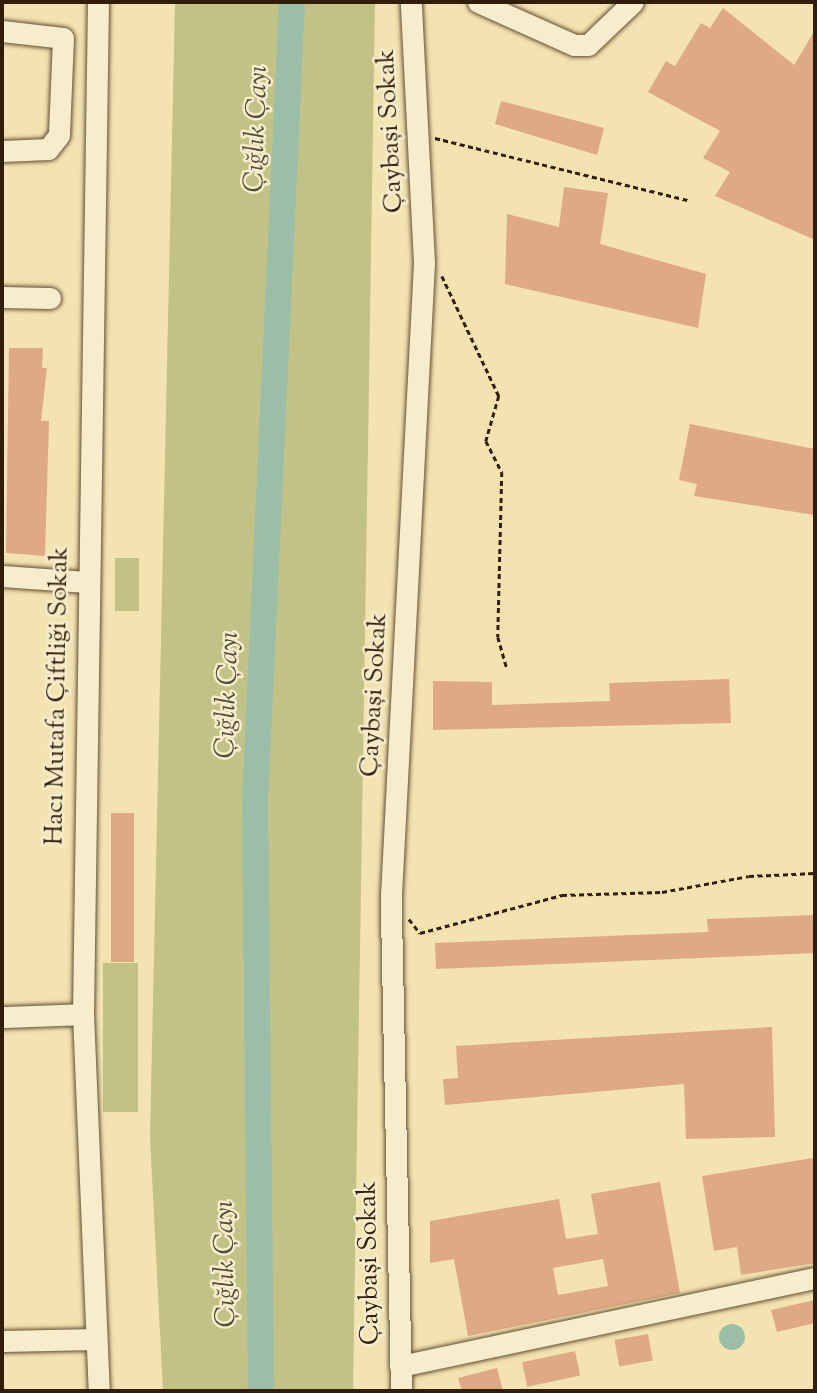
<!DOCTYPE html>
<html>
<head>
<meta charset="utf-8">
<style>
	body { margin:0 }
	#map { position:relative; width:817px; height:1393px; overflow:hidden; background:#f3e3b0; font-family:"Sorts Mill Goudy",serif }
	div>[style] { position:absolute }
	.green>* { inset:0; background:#c2c186; transform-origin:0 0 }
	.water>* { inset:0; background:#9bbea9 }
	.round { border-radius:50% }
	.river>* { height:26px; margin:-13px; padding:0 13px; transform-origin:13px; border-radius:13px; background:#9bbea9 }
	.building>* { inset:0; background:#dea984; transform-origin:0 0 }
	.path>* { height:2.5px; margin-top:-1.25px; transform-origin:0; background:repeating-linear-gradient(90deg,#311e09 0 5px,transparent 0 8.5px) }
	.roads { filter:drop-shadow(0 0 2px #624f33) drop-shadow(0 0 2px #624f33) }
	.minor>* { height:21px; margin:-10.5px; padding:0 10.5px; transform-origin:10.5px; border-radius:10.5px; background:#f7edcc }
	span { translate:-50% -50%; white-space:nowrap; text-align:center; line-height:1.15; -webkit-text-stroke:5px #f7edcc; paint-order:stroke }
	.street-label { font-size:26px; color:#311e09 }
	.water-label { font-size:28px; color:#514e39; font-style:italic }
	.frame { position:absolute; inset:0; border:4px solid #311e09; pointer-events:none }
</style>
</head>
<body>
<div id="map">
	<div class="green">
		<i style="clip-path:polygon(175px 2px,375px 2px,353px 1391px,163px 1391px,150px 1137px)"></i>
		<i style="left:115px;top:558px;width:24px;height:53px"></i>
		<i style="left:103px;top:963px;width:35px;height:149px"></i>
	</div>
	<div class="water">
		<i class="round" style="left:719px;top:1324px;width:26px;height:26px"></i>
	</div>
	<div class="river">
		<i style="left:261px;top:1391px;width:590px;rotate:-90.58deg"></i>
		<i style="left:255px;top:801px;width:800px;rotate:-87.35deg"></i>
	</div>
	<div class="building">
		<i style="clip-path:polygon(723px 8px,794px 65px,815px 30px,815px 240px,715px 196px,730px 172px,703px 158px,720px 131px,648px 92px,666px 61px,675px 66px,701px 23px,710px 28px)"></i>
		<i style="clip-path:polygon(501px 101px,604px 128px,597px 155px,495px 124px)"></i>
		<i style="clip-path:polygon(564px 187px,608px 193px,600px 244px,706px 274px,698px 328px,505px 284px,507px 214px,559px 227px)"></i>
		<i style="clip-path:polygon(9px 348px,43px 348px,42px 368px,47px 368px,41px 421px,49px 421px,45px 556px,6px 553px)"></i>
		<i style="clip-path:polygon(690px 424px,815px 449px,815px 515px,694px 496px,697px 484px,679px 480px)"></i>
		<i style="clip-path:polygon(729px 679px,731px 723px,433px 730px,433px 681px,492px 682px,492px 705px,610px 701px,609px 683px)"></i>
		<i style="left:111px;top:813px;width:23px;height:149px"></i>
		<i style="clip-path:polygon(815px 915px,815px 953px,436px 969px,435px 943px,708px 932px,707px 919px)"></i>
		<i style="clip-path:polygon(772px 1027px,775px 1137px,686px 1139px,684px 1084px,445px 1105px,443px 1079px,458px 1078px,456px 1046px)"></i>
		<i style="clip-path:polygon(813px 1158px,815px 1263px,741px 1275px,737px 1247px,714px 1251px,702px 1176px)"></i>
		<i style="clip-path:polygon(evenodd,660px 1182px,680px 1293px,468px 1336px,454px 1259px,430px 1263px,430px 1221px,559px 1199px,566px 1239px,598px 1234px,591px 1194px,660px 1182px,603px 1259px,608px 1286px,558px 1295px,553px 1268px,603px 1259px)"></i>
		<i style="clip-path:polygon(815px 1300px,815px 1323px,777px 1332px,771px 1310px)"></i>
		<i style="left:648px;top:1334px;width:27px;height:34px;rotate:80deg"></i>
		<i style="left:575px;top:1351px;width:25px;height:54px;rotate:78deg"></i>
		<i style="clip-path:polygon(497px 1368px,503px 1391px,462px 1391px,458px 1378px)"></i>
	</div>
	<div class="path">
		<i style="left:435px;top:138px;width:260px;rotate:13.8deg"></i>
		<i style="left:442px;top:276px;width:133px;rotate:64.6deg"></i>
		<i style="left:499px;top:396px;width:47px;rotate:106.1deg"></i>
		<i style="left:486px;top:441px;width:35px;rotate:63deg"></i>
		<i style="left:502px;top:472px;width:165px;rotate:91.4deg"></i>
		<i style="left:498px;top:637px;width:33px;rotate:74deg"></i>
		<i style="left:409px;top:919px;width:18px;rotate:52deg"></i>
		<i style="left:420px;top:933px;width:147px;rotate:-15deg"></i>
		<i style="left:562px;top:895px;width:100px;rotate:-1.7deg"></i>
		<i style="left:662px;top:892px;width:88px;rotate:-10.4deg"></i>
		<i style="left:749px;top:876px;width:66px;rotate:-2.6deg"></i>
	</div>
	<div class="roads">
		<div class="minor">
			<i style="left:98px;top:2px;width:1012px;rotate:90.85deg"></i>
			<i style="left:83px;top:1014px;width:377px;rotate:87.6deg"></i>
			<i style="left:478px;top:2px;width:105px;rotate:24.1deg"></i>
			<i style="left:574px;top:45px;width:14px"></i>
			<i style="left:588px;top:45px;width:62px;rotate:-43.7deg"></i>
			<i style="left:2px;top:31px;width:61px;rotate:6.5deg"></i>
			<i style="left:63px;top:38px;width:97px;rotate:92.4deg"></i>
			<i style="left:59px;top:135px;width:18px;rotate:128deg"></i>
			<i style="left:48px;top:149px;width:46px;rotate:177.5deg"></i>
			<i style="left:2px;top:297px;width:48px;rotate:1.2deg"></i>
			<i style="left:2px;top:576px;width:85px;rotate:4deg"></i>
			<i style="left:2px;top:1017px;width:81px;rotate:-2.1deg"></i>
			<i style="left:2px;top:1341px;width:94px;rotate:-1.2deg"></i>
			<i style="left:400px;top:1366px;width:424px;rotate:-12deg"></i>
			<i style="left:401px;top:1391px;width:496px;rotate:-91.2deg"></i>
			<i style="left:391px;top:895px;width:633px;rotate:-87.01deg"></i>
			<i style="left:424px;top:263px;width:261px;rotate:-92.9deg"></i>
		</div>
	</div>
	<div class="street-label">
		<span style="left:391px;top:131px;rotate:-93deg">Çaybaşi Sokak</span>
		<span style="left:375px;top:695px;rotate:-87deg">Çaybaşi Sokak</span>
		<span style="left:58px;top:696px;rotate:-89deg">Hacı Mutafa Çiftliği Sokak</span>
		<span style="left:370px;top:1263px;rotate:-91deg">Çaybaşi Sokak</span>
	</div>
	<div class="water-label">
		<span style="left:257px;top:129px;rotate:-88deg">Çığlık Çayı</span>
		<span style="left:228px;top:695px;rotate:-88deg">Çığlık Çayı</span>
		<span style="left:226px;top:1264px;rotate:-91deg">Çığlık Çayı</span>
	</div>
	<div class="frame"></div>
</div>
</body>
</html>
